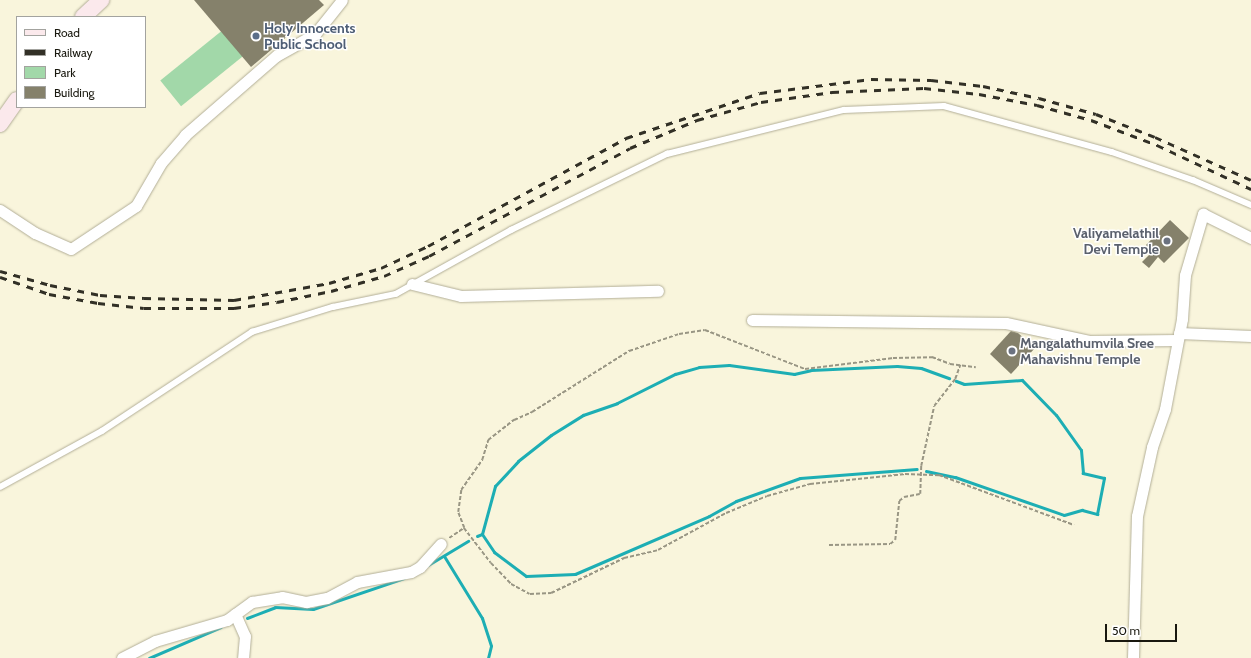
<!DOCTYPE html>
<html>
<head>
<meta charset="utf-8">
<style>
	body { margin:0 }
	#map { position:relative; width:1251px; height:658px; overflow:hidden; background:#f9f5dc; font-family:Cabin,sans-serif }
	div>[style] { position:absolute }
	.green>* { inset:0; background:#a2d8a9; transform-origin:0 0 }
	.stream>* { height:3px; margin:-1.5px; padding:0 1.5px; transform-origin:1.5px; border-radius:1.5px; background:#1daeb4 }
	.building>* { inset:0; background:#85816b }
	.path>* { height:1.5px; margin-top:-0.75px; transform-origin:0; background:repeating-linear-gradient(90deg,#999684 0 4px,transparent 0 6px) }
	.roads { filter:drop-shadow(0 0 1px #b2ae97) drop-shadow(0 0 1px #b2ae97) }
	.lane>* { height:5.5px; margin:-2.75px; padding:0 2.75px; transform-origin:2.75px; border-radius:2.75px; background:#fff }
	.street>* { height:11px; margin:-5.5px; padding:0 5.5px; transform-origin:5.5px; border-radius:5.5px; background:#fff }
	.secondary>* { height:16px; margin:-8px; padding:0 8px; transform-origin:8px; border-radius:8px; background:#fbe9ec }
	.rail>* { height:3px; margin-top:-1.5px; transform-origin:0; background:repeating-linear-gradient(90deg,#323026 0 7px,transparent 0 14px) }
	.dots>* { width:11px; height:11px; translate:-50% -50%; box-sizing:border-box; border:2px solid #fff; border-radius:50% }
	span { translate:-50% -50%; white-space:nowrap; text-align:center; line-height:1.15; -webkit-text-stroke:3px #fff; paint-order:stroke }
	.service-label { font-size:14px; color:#4e5e75; font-weight:700 }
	.left { translate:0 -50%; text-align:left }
	.worship-label { font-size:14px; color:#5b616d; font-weight:700 }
	.right { translate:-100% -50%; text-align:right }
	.legend { position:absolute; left:16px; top:16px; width:130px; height:92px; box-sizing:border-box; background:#fff; border:1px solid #a3a39f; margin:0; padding:5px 7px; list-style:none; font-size:12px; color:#19180f }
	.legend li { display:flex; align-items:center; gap:8px; height:20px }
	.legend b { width:20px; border:1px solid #a3a39f }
	.scale { position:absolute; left:1105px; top:624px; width:72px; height:18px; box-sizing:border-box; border:2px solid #19180f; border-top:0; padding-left:5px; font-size:12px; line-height:14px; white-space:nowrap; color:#19180f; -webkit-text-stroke:3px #fff; paint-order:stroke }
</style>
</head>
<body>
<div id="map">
	<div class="green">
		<i style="left:224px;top:29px;width:33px;height:82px;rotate:51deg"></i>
	</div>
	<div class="stream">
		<i style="left:926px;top:471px;width:30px;rotate:12deg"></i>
		<i style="left:955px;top:477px;width:115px;rotate:19.2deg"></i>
		<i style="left:1064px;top:515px;width:19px;rotate:-16deg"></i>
		<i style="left:1082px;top:510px;width:16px;rotate:15deg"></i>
		<i style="left:1097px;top:514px;width:37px;rotate:-79deg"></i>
		<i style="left:1104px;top:478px;width:22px;rotate:-167deg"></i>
		<i style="left:1083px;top:473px;width:23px;rotate:-95deg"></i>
		<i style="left:1081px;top:450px;width:43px;rotate:-125.5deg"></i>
		<i style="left:1056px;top:415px;width:49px;rotate:-134.2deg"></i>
		<i style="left:1022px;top:380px;width:58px;rotate:176.1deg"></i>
		<i style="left:964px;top:384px;width:9px;rotate:-159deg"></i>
		<i style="left:482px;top:534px;width:50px;rotate:-74.8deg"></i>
		<i style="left:495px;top:486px;width:34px;rotate:-47deg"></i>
		<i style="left:518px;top:461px;width:42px;rotate:-38.2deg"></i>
		<i style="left:551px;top:435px;width:38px;rotate:-32deg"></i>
		<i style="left:583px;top:415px;width:36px;rotate:-19deg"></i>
		<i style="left:617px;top:403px;width:65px;rotate:-26.6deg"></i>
		<i style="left:675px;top:374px;width:25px;rotate:-16deg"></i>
		<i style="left:699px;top:367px;width:30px;rotate:-4deg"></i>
		<i style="left:729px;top:365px;width:66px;rotate:7.9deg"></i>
		<i style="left:794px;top:374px;width:17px;rotate:-13deg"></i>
		<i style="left:811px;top:370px;width:86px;rotate:-2.7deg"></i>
		<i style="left:897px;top:366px;width:24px;rotate:5deg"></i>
		<i style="left:921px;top:368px;width:30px;rotate:20deg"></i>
		<i style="left:477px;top:536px;width:5px;rotate:-22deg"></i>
		<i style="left:482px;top:534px;width:22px;rotate:56deg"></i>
		<i style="left:494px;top:552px;width:40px;rotate:37deg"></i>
		<i style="left:526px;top:576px;width:49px;rotate:-2.3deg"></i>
		<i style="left:575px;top:574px;width:146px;rotate:-23.4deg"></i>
		<i style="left:709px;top:516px;width:31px;rotate:-29deg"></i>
		<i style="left:736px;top:501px;width:68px;rotate:-19.8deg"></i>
		<i style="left:800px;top:478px;width:117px;rotate:-4.4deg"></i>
		<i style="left:444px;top:556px;width:73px;rotate:58.5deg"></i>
		<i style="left:482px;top:618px;width:29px;rotate:72deg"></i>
		<i style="left:491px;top:646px;width:12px;rotate:104deg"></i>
		<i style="left:428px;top:565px;width:47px;rotate:-31deg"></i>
		<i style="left:247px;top:618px;width:30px;rotate:-21deg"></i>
		<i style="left:275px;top:607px;width:38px;rotate:3deg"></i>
		<i style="left:313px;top:609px;width:96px;rotate:-18.8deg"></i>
		<i style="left:149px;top:658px;width:78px;rotate:-23.3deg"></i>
	</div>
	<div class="building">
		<i style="clip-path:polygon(194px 0,319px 0,324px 5px,251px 67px)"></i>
		<i style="clip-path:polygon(1170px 220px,1189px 238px,1164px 263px,1158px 257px,1149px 268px,1142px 262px,1152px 252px,1146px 245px)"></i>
		<i style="clip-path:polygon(1011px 331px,1018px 333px,1035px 348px,1011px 374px,990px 354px)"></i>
	</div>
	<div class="path">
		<i style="left:464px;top:528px;width:44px;rotate:52.4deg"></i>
		<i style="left:491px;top:563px;width:29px;rotate:46deg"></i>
		<i style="left:511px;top:584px;width:21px;rotate:28deg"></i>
		<i style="left:530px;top:594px;width:21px;rotate:-3deg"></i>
		<i style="left:551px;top:593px;width:81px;rotate:-25.6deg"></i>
		<i style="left:624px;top:558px;width:35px;rotate:-13deg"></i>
		<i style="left:658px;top:550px;width:77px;rotate:-28.6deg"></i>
		<i style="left:726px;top:513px;width:44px;rotate:-22.5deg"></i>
		<i style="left:767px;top:496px;width:45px;rotate:-15.6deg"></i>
		<i style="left:810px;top:484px;width:96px;rotate:-6deg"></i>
		<i style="left:905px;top:474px;width:34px;rotate:2deg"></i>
		<i style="left:939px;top:475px;width:144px;rotate:20.3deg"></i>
		<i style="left:449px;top:538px;width:18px;rotate:-34deg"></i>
		<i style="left:464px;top:528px;width:17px;rotate:-111deg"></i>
		<i style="left:458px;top:512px;width:22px;rotate:-82deg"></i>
		<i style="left:461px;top:490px;width:37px;rotate:-55deg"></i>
		<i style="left:482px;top:460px;width:21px;rotate:-73deg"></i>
		<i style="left:488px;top:440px;width:33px;rotate:-38deg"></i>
		<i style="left:514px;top:420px;width:20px;rotate:-24deg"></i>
		<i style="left:532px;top:412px;width:115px;rotate:-32.2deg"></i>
		<i style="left:629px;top:351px;width:53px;rotate:-18.8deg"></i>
		<i style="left:679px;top:334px;width:26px;rotate:-9deg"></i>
		<i style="left:705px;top:330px;width:107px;rotate:21.3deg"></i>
		<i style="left:805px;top:369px;width:89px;rotate:-7.1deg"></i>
		<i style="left:893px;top:358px;width:39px;rotate:-1deg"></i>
		<i style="left:932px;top:357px;width:19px;rotate:21deg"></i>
		<i style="left:950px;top:364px;width:26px;rotate:7deg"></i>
		<i style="left:829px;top:545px;width:61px;rotate:-0.9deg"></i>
		<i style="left:890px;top:544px;width:6px;rotate:-39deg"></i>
		<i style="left:895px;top:540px;width:39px;rotate:-84deg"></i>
		<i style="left:899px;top:501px;width:6px;rotate:-39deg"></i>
		<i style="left:904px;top:497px;width:16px;rotate:-11deg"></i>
		<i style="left:920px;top:494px;width:28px;rotate:-88deg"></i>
		<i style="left:921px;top:466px;width:61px;rotate:-77.8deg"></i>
		<i style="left:934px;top:406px;width:34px;rotate:-52deg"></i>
		<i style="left:955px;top:379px;width:15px;rotate:-70deg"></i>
	</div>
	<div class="roads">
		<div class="lane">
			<i style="left:0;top:487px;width:116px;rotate:-28.8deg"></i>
			<i style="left:102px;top:431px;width:180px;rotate:-33.4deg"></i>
			<i style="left:252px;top:332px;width:85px;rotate:-17.2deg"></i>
			<i style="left:333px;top:307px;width:64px;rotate:-11.7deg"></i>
			<i style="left:396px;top:294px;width:132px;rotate:-29.1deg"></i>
			<i style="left:511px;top:230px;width:174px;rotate:-26deg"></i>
			<i style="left:667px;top:154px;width:182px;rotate:-14deg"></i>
			<i style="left:844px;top:110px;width:100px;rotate:-2.3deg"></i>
			<i style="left:944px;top:106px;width:174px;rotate:15.3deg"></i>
			<i style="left:1112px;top:152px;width:86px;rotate:19.1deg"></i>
			<i style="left:1193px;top:180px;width:63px;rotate:23.3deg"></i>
		</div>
		<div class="street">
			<i style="left:0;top:210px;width:42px;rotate:33.3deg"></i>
			<i style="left:35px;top:233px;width:39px;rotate:24deg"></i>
			<i style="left:71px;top:249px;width:78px;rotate:-33.5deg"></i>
			<i style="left:136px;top:206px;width:50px;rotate:-59.8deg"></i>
			<i style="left:161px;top:163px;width:37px;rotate:-49deg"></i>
			<i style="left:185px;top:135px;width:121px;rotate:-41deg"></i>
			<i style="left:276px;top:56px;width:45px;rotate:-29.4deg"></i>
			<i style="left:315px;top:34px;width:43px;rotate:-51.5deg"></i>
			<i style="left:412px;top:284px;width:50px;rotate:13.8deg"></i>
			<i style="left:461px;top:296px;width:197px;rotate:-1.5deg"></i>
			<i style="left:752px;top:320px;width:254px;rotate:0.7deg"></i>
			<i style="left:1006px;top:323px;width:86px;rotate:12.1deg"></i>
			<i style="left:1090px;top:341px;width:87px;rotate:-0.7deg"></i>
			<i style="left:1179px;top:333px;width:72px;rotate:2.4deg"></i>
			<i style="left:235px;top:614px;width:24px;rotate:66deg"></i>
			<i style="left:245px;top:636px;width:22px;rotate:95deg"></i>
			<i style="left:122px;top:658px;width:37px;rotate:-27deg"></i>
			<i style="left:155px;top:641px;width:75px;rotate:-16.3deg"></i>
			<i style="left:227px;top:620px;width:31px;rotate:-36deg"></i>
			<i style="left:252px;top:602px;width:30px;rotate:-9deg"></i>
			<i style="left:282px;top:597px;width:25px;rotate:12deg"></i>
			<i style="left:306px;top:602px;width:21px;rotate:-11deg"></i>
			<i style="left:327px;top:598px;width:34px;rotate:-28deg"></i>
			<i style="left:357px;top:582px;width:55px;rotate:-10.5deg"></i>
			<i style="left:411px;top:572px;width:10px;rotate:-29deg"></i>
			<i style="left:420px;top:567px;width:31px;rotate:-48deg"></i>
			<i style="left:1133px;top:658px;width:142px;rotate:-88.4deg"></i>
			<i style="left:1137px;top:516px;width:71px;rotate:-77.7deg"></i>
			<i style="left:1152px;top:447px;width:40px;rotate:-71.1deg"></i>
			<i style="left:1165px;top:409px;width:92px;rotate:-79.3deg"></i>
			<i style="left:1182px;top:319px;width:44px;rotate:-86.1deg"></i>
			<i style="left:1185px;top:275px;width:64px;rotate:-73.6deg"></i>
			<i style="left:1203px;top:214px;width:54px;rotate:26.6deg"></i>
		</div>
		<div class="secondary">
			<i style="left:83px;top:17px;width:25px;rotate:-43deg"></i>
			<i style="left:0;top:124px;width:29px;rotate:-55deg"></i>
		</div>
	</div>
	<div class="rail">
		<i style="left:0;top:271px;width:52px;rotate:15.6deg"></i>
		<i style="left:50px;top:285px;width:51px;rotate:11.3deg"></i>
		<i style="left:100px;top:295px;width:44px;rotate:3.9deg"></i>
		<i style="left:144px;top:298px;width:90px;rotate:1.3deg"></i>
		<i style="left:234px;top:300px;width:97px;rotate:-10.1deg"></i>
		<i style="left:329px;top:283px;width:54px;rotate:-16.1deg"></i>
		<i style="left:381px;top:268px;width:52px;rotate:-25.1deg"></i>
		<i style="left:428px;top:246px;width:226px;rotate:-28.6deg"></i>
		<i style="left:626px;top:138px;width:141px;rotate:-18.6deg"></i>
		<i style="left:760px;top:93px;width:112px;rotate:-7.2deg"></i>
		<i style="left:871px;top:79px;width:60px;rotate:1deg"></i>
		<i style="left:931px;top:80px;width:52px;rotate:6.6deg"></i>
		<i style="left:983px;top:86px;width:57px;rotate:12.1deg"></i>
		<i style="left:1039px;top:98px;width:59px;rotate:15.7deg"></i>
		<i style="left:1096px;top:114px;width:63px;rotate:21.3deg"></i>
		<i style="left:1155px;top:137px;width:105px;rotate:24.1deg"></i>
		<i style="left:0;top:277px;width:52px;rotate:19.1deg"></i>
		<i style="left:49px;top:294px;width:50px;rotate:10.4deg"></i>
		<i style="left:98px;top:303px;width:46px;rotate:6.2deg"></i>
		<i style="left:144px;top:308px;width:90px"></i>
		<i style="left:234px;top:308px;width:43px;rotate:-7.9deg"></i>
		<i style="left:277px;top:302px;width:55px;rotate:-11.5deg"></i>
		<i style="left:331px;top:291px;width:55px;rotate:-15.8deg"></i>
		<i style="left:384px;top:276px;width:49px;rotate:-24deg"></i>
		<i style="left:429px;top:256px;width:228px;rotate:-28.2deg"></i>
		<i style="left:630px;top:148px;width:73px;rotate:-22.7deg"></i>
		<i style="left:697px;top:120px;width:66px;rotate:-15.7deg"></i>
		<i style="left:761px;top:102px;width:72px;rotate:-8deg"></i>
		<i style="left:832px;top:92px;width:92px;rotate:-2.5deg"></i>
		<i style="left:924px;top:88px;width:55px;rotate:6.2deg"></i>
		<i style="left:979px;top:94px;width:59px;rotate:10.7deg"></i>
		<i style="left:1037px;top:105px;width:56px;rotate:15.5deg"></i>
		<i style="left:1091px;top:120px;width:71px;rotate:20.7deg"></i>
		<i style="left:1157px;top:145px;width:104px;rotate:25.1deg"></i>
	</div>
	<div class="dots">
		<i style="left:256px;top:36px;background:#5c6f8a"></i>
		<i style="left:1167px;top:241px;background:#6b7280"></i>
		<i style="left:1012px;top:351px;background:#6b7280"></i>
	</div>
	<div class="service-label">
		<span class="left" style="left:264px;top:36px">Holy Innocents<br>Public School</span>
	</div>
	<div class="worship-label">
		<span class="right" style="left:1159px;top:241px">Valiyamelathil<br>Devi Temple</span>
		<span class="left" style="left:1020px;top:351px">Mangalathumvila Sree<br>Mahavishnu Temple</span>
	</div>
	<ul class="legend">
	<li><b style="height:5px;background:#fbe9ec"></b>Road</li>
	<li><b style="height:5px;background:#323026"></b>Railway</li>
	<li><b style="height:11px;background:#a2d8a9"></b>Park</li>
	<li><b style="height:11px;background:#85816b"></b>Building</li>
	</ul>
	<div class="scale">50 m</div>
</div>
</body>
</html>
